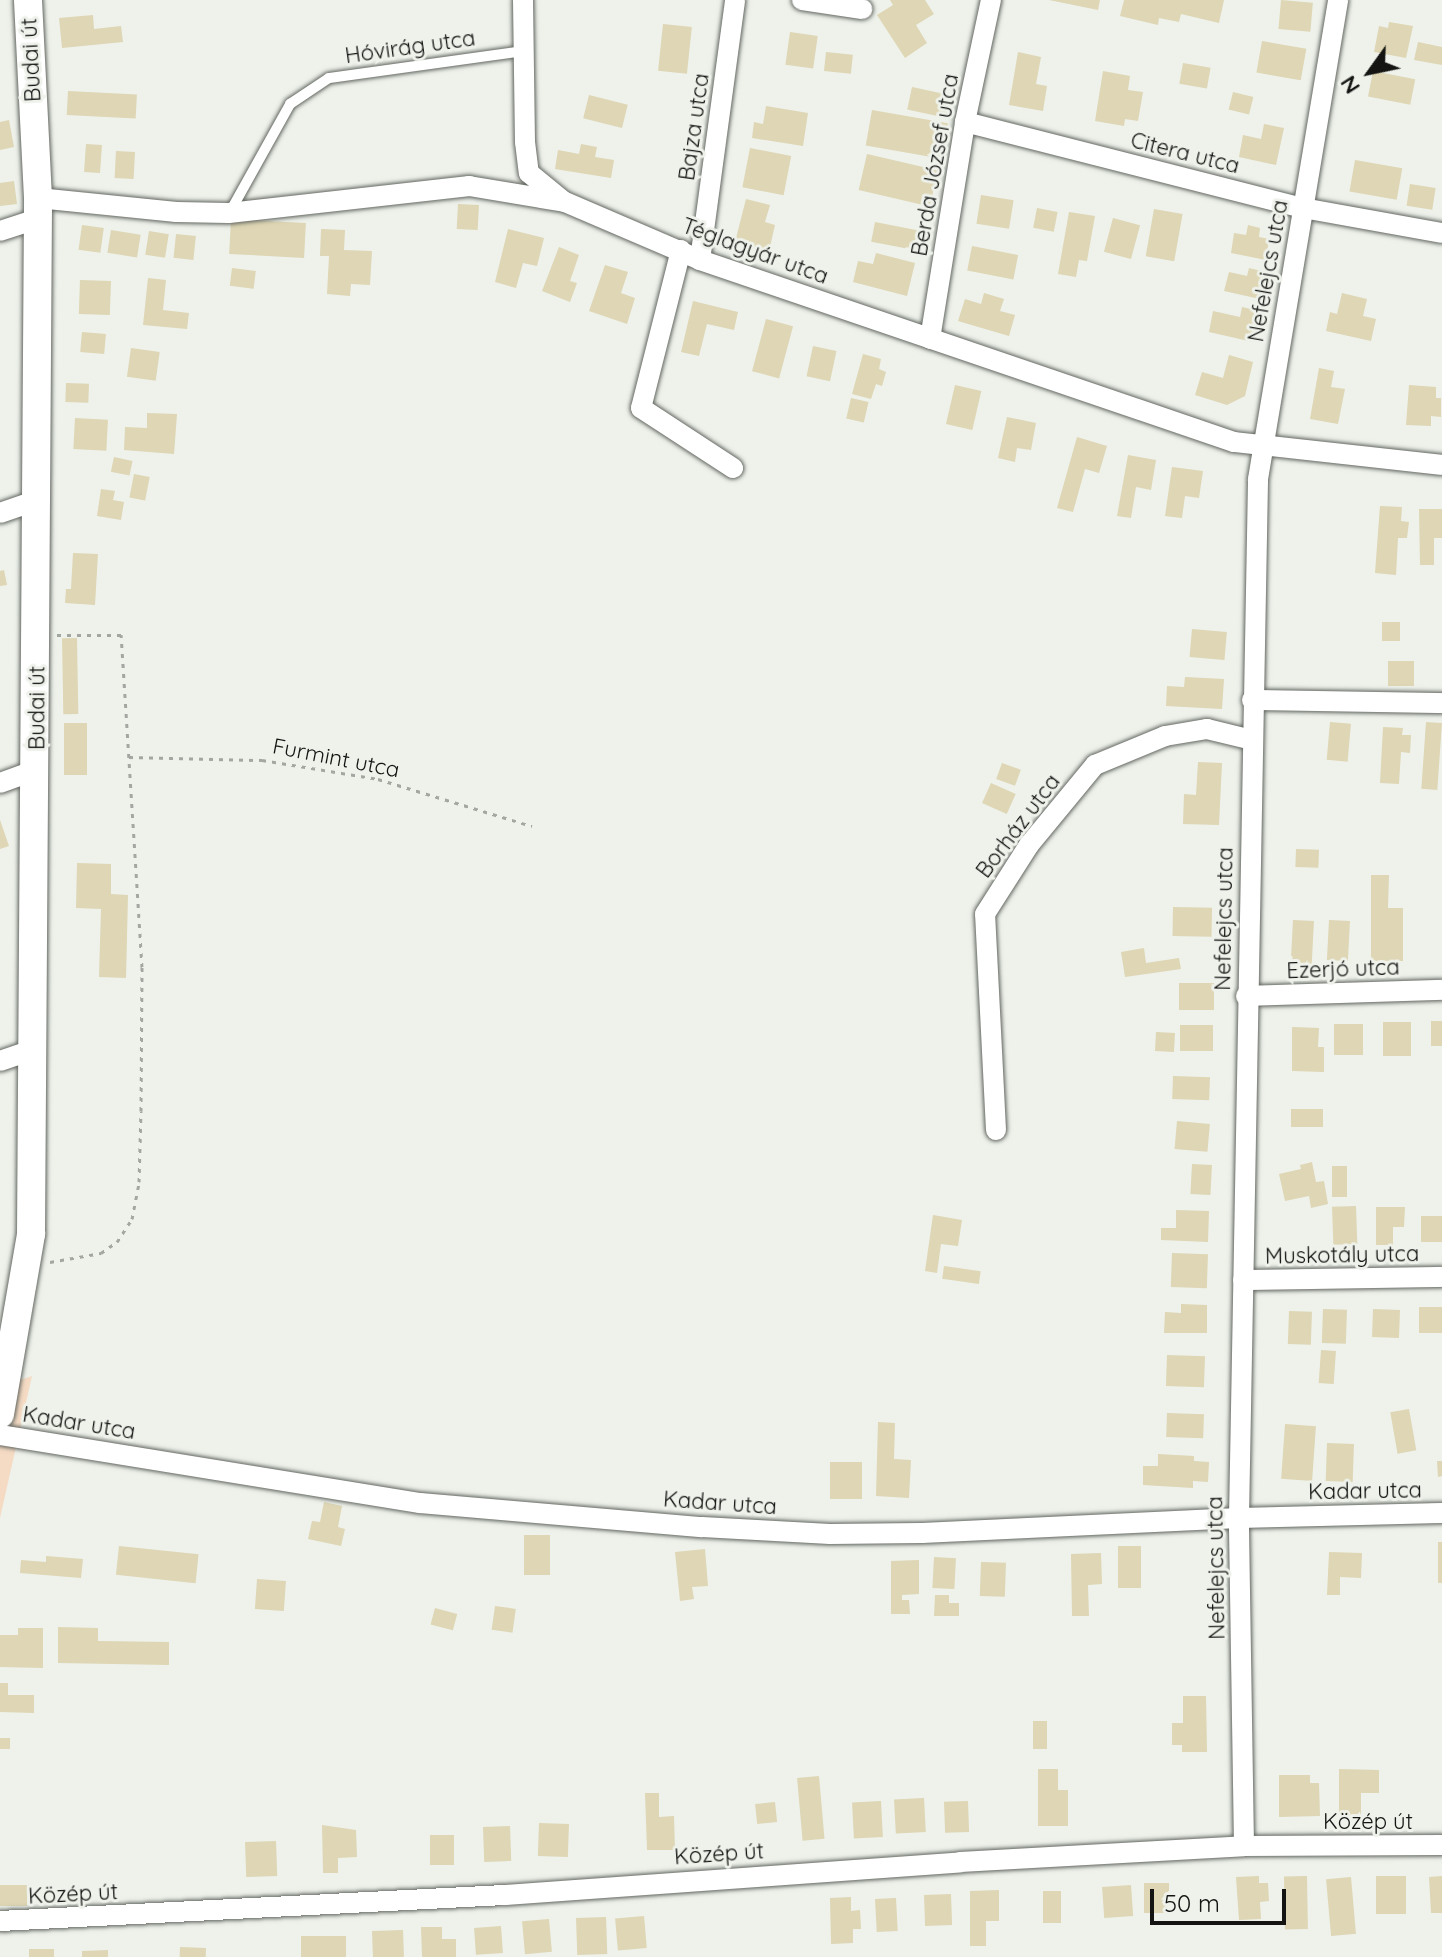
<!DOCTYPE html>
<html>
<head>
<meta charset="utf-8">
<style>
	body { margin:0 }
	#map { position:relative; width:1442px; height:1957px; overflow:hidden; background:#eef2eb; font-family:Quicksand,sans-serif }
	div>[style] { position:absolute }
	.green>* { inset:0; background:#f5dbc4 }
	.building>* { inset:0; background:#ded6b4; transform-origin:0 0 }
	.path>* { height:3px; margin-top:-1.5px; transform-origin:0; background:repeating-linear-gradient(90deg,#a4a7a1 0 4px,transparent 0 10px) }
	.roads { filter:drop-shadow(0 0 2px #636761) drop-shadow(0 0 2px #636761) }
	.lane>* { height:10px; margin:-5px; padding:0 5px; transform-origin:5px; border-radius:5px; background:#fff }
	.street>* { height:20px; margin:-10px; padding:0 10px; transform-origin:10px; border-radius:10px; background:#fff }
	.secondary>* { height:28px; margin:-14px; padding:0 14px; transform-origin:14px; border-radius:14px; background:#fff }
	span { translate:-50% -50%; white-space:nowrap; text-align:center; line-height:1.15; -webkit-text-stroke:6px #eef2eb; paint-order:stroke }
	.street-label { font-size:22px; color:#141513 }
	.north { position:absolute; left:1330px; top:32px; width:80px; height:80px; -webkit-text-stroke:6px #eef2eb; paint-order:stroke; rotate:237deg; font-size:22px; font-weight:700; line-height:32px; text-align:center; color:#141513 }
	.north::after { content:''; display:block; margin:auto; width:28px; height:36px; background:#141513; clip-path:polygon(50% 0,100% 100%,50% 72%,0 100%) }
	.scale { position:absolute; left:1150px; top:1889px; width:136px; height:36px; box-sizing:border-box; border:4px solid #141513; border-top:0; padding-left:10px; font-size:24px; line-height:28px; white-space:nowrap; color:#141513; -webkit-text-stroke:6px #eef2eb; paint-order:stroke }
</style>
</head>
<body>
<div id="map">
	<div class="green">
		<i style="clip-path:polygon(32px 1376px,0 1518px,0 1387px)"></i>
	</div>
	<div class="building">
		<i style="clip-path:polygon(890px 0,925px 0,934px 14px,916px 25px,927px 43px,905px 58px,877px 15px,893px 5px)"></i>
		<i style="clip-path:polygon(1049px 0,1100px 0,1098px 10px)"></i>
		<i style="clip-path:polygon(1124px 0,1224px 0,1219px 23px,1181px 14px,1179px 22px,1159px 18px,1158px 25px,1120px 16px)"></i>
		<i style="left:1281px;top:0;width:32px;height:29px;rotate:5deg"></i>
		<i style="clip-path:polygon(93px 15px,94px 29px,121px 26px,123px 42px,62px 48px,59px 18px)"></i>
		<i style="clip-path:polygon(1389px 22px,1413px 26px,1406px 58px,1374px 52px,1379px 26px,1388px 28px)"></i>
		<i style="left:663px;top:24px;width:29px;height:47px;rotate:6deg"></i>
		<i style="left:790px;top:32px;width:28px;height:33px;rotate:8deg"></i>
		<i style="left:1262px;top:41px;width:45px;height:32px;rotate:10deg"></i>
		<i style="clip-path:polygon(1418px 42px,1442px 47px,1442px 65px,1414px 60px)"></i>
		<i style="left:826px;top:52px;width:27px;height:19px;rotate:6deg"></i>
		<i style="clip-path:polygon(1018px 52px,1041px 57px,1036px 84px,1047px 86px,1043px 111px,1009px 105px)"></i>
		<i style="left:1183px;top:63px;width:28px;height:21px;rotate:10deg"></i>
		<i style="clip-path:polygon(1103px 71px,1130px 76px,1128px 90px,1143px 92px,1138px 121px,1125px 119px,1124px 126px,1095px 121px)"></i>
		<i style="left:1373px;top:71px;width:43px;height:26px;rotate:11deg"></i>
		<i style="left:912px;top:87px;width:43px;height:23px;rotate:12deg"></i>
		<i style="left:68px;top:91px;width:69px;height:24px;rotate:3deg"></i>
		<i style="left:1233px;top:92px;width:21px;height:18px;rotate:14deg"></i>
		<i style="left:589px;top:95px;width:40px;height:24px;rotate:14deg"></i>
		<i style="clip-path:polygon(766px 106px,808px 113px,803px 146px,752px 138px,754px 122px,763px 124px)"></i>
		<i style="left:872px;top:110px;width:77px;height:36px;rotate:10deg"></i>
		<i style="clip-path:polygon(9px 120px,14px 147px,0 150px,0 122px)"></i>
		<i style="clip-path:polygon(1264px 124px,1284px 128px,1276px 165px,1239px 157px,1243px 135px,1261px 139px)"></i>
		<i style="left:86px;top:144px;width:16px;height:28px;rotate:4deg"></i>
		<i style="clip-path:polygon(581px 144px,597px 147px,595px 157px,614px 160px,611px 178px,555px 169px,558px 150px,579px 154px)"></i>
		<i style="left:750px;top:148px;width:42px;height:40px;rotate:11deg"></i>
		<i style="left:116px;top:151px;width:19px;height:27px;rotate:3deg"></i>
		<i style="left:867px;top:154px;width:73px;height:37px;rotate:13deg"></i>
		<i style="left:1355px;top:160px;width:48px;height:32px;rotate:10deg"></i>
		<i style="clip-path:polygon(14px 181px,17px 204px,0 206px,0 183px)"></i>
		<i style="left:1410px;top:184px;width:26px;height:22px;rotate:9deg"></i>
		<i style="left:981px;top:195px;width:33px;height:29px;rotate:9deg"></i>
		<i style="clip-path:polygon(746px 199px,770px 205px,765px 222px,775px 225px,769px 251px,735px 242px)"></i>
		<i style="left:458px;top:204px;width:21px;height:25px;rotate:3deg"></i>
		<i style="left:1037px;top:208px;width:21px;height:20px;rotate:11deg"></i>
		<i style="left:1154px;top:209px;width:29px;height:48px;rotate:10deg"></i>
		<i style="clip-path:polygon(1069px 212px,1095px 216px,1087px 261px,1079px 260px,1076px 277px,1058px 274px)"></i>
		<i style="left:1113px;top:218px;width:28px;height:35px;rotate:15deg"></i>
		<i style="left:231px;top:219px;width:75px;height:35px;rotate:3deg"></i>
		<i style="left:875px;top:222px;width:43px;height:20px;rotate:11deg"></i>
		<i style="left:82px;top:225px;width:22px;height:25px;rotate:8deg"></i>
		<i style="clip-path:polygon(1248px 225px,1260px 228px,1259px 237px,1269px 239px,1266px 260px,1231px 253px,1234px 233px,1246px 235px)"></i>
		<i style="clip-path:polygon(321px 229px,345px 230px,344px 250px,372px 251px,370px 285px,351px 284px,350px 296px,327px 294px,329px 256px,320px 256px)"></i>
		<i style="clip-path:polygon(508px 229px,544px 238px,537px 266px,523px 263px,516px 288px,495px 282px)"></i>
		<i style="left:111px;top:230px;width:30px;height:23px;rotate:9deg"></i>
		<i style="left:149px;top:231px;width:20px;height:24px;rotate:9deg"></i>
		<i style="left:176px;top:234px;width:20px;height:24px;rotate:6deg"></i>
		<i style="left:972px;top:246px;width:47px;height:25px;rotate:11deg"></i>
		<i style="clip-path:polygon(559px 247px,579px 255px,570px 281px,577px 283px,570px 302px,542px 291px)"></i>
		<i style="clip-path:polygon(876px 253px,915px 263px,907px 296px,853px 282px,858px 261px,873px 264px)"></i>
		<i style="clip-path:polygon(605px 265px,628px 272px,621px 293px,635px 298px,627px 324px,589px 311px)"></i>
		<i style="left:232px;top:268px;width:24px;height:18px;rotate:7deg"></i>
		<i style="clip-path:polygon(1249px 268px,1266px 272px,1260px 299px,1224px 291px,1229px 272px,1247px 276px)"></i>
		<i style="clip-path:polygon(148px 278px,166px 280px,163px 310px,189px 313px,187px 329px,143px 325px)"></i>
		<i style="left:80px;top:280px;width:31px;height:34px;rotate:2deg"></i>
		<i style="clip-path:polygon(984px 293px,1004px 299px,1000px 311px,1015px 315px,1009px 336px,958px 321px,965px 299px,981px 304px)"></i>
		<i style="clip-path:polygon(1342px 293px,1367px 299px,1363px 316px,1376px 319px,1371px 341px,1326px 331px,1330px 312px,1337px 314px)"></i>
		<i style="clip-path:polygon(693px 301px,738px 312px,734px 330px,707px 324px,699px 356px,681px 352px)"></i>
		<i style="clip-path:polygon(1242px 307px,1260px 311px,1253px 342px,1209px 332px,1213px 311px,1240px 317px)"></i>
		<i style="left:766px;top:319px;width:28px;height:54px;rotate:15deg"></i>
		<i style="left:82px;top:332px;width:24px;height:20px;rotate:5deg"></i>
		<i style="left:813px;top:346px;width:24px;height:31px;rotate:12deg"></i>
		<i style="left:131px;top:348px;width:29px;height:29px;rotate:8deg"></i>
		<i style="clip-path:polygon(863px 354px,881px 359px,879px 369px,886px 372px,882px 386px,876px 384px,871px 399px,852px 394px)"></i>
		<i style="clip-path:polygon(1229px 355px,1253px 362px,1245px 396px,1227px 405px,1195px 395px,1202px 372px,1223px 378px)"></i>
		<i style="clip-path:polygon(1319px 368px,1334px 371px,1331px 387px,1345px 389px,1338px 424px,1310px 419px)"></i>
		<i style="left:66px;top:383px;width:23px;height:19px;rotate:2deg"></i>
		<i style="left:955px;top:385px;width:27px;height:40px;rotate:13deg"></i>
		<i style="clip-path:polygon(1409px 385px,1436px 387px,1436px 398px,1441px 398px,1441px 417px,1431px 416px,1431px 426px,1406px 425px)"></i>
		<i style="left:851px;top:398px;width:18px;height:21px;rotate:13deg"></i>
		<i style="clip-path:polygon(147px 413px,177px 414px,174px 454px,124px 450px,125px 427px,147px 428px)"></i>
		<i style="clip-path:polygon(1007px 417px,1036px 423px,1031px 450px,1017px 448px,1015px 462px,998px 458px)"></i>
		<i style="left:75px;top:418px;width:33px;height:31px;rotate:3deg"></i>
		<i style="clip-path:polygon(1077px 437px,1107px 446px,1099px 473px,1085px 469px,1073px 512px,1057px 508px)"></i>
		<i style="clip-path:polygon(1128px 455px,1156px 460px,1151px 490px,1136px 487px,1131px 518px,1117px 516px)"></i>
		<i style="left:114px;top:457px;width:19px;height:15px;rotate:12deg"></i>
		<i style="clip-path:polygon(1172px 467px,1203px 471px,1199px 498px,1185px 496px,1182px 518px,1165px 516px)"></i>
		<i style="left:134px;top:474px;width:16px;height:24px;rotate:11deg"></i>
		<i style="clip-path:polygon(101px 489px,115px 491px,113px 500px,124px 502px,121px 520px,97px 516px)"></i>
		<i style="clip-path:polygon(1380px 506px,1402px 507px,1401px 521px,1409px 522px,1407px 538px,1398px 538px,1396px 575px,1375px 573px)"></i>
		<i style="clip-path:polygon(1419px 509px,1442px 509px,1442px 538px,1434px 538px,1434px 565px,1420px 565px)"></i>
		<i style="clip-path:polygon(73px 553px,98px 554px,95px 605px,65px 603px,66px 589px,71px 589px)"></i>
		<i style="clip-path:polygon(4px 570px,7px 585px,0 586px,0 571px)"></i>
		<i style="left:1400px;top:622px;width:19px;height:18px;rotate:90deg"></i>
		<i style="left:1192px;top:629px;width:35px;height:28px;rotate:5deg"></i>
		<i style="left:77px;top:638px;width:76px;height:15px;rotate:89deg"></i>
		<i style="left:1388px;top:661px;width:26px;height:25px"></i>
		<i style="clip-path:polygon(1185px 677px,1224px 679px,1222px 709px,1166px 706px,1167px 686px,1184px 687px)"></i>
		<i style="left:1330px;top:722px;width:21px;height:38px;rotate:5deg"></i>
		<i style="left:1426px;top:722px;width:16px;height:67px;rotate:4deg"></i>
		<i style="left:64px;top:723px;width:23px;height:52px"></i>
		<i style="clip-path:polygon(1383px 727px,1403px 728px,1402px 735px,1411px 735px,1410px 753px,1401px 752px,1399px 784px,1380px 783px)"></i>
		<i style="clip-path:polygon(1198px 762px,1222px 763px,1219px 825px,1183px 824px,1184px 794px,1196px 795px)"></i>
		<i style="left:1002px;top:763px;width:20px;height:17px;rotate:20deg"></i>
		<i style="left:991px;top:783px;width:27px;height:22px;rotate:24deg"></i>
		<i style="clip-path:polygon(0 820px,9px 846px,0 849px)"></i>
		<i style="left:1296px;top:849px;width:23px;height:18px;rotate:2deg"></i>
		<i style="clip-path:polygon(77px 863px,111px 864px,111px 894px,128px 895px,126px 978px,99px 977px,101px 909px,76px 908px)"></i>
		<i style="clip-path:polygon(1371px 875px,1389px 875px,1388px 908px,1403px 908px,1403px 961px,1371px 961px)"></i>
		<i style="left:1173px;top:907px;width:39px;height:29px;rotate:1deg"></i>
		<i style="left:1293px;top:920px;width:21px;height:43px;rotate:3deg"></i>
		<i style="left:1329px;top:920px;width:21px;height:40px;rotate:3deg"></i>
		<i style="clip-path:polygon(1144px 948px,1146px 963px,1179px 958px,1181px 969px,1125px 977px,1121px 952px)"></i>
		<i style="left:1179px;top:983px;width:35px;height:27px"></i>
		<i style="left:1431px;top:1021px;width:11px;height:25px"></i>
		<i style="left:1383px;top:1022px;width:28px;height:34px"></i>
		<i style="left:1363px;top:1024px;width:31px;height:29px;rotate:90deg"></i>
		<i style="left:1180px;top:1025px;width:33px;height:26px"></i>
		<i style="clip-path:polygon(1292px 1027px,1319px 1028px,1318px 1047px,1324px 1047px,1324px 1072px,1292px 1071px)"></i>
		<i style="left:1156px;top:1032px;width:19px;height:19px;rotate:3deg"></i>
		<i style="left:1173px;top:1076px;width:37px;height:23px;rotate:2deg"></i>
		<i style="left:1291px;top:1109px;width:32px;height:18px"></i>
		<i style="left:1177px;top:1121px;width:33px;height:28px;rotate:5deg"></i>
		<i style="clip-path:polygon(1312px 1162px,1316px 1182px,1324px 1181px,1328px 1204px,1311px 1208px,1309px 1196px,1285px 1201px,1279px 1174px,1301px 1169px,1300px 1165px)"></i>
		<i style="left:1192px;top:1164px;width:20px;height:30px;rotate:3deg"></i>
		<i style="left:1347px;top:1166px;width:31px;height:15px;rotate:90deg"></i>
		<i style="left:1356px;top:1206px;width:38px;height:24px;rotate:88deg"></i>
		<i style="clip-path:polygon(1376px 1207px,1405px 1207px,1404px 1227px,1393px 1227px,1393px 1245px,1376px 1245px)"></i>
		<i style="clip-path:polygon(1176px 1210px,1209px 1211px,1208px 1242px,1161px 1240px,1161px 1228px,1176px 1228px)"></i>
		<i style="clip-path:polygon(933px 1215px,962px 1220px,958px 1246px,941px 1244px,937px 1273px,925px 1271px)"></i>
		<i style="left:1442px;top:1216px;width:26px;height:21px;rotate:90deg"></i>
		<i style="left:1172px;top:1253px;width:36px;height:34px;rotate:2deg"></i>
		<i style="left:944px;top:1266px;width:37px;height:13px;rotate:8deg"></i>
		<i style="clip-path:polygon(1181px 1304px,1207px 1305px,1207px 1333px,1164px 1333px,1165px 1312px,1181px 1313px)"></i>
		<i style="left:1419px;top:1307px;width:23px;height:26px"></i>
		<i style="left:1323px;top:1309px;width:24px;height:34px;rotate:2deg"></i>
		<i style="left:1373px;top:1309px;width:27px;height:28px;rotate:2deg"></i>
		<i style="left:1289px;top:1311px;width:23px;height:33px;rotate:2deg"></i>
		<i style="left:1321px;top:1350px;width:15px;height:33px;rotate:4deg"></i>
		<i style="left:1167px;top:1355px;width:38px;height:31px;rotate:2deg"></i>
		<i style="left:1409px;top:1409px;width:42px;height:19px;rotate:80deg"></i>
		<i style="left:1167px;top:1413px;width:37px;height:24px;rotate:2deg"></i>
		<i style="clip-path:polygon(878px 1422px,895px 1423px,894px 1459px,911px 1460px,909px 1498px,876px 1496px)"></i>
		<i style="left:1285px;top:1424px;width:31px;height:55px;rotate:4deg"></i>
		<i style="left:1327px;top:1443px;width:27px;height:38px;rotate:2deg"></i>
		<i style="clip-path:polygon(1158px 1454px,1194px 1456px,1194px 1461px,1209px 1462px,1208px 1482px,1193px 1481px,1193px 1488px,1143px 1485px,1143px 1466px,1158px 1466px)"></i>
		<i style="clip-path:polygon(1437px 1461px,1442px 1461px,1442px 1476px,1438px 1477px)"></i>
		<i style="left:862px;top:1462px;width:37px;height:32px;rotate:90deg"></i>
		<i style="clip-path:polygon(324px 1502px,342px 1506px,338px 1527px,345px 1529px,341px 1546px,308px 1539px,312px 1521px,320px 1522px)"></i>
		<i style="left:524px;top:1535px;width:26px;height:40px"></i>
		<i style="left:1438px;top:1542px;width:4px;height:41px"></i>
		<i style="left:119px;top:1546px;width:80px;height:29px;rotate:6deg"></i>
		<i style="left:1118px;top:1546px;width:23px;height:42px"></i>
		<i style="clip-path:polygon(705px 1549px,708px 1586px,692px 1587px,694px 1599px,680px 1601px,675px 1552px)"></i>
		<i style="clip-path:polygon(1329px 1552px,1362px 1553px,1361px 1578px,1340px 1577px,1340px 1595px,1327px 1595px)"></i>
		<i style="clip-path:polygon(1101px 1553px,1102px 1584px,1088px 1585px,1089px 1616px,1072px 1616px,1071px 1554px)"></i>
		<i style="clip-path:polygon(46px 1556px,83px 1559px,81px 1578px,20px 1573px,21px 1560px,46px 1562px)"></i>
		<i style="left:934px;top:1557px;width:22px;height:31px;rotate:3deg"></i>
		<i style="clip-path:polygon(919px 1560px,919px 1594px,902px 1595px,902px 1600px,909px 1600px,910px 1614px,891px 1614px,891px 1561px)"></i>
		<i style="left:981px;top:1562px;width:25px;height:34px;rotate:2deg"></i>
		<i style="left:257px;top:1579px;width:29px;height:30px;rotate:4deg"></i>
		<i style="clip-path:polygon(935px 1595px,949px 1595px,949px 1603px,959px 1603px,959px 1616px,934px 1616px)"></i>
		<i style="left:495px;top:1606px;width:21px;height:24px;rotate:8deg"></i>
		<i style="left:435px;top:1608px;width:23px;height:17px;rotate:15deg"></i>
		<i style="clip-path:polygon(58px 1627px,98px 1628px,98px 1641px,169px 1642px,169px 1665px,58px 1663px)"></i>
		<i style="clip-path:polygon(18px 1628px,43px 1628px,43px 1668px,0 1667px,0 1635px,18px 1635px)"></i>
		<i style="clip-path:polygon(0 1683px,8px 1683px,8px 1695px,34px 1695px,34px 1713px,0 1712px)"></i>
		<i style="clip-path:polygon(1183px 1696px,1206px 1696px,1207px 1752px,1182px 1752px,1182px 1745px,1172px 1745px,1172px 1723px,1183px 1723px)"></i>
		<i style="left:1033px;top:1721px;width:14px;height:28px"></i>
		<i style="left:0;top:1738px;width:10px;height:11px"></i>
		<i style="clip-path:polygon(1038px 1769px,1058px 1769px,1058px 1790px,1068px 1790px,1068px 1826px,1038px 1826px)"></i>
		<i style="clip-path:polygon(1339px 1769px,1379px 1770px,1379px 1793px,1361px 1793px,1361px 1815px,1339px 1814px)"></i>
		<i style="clip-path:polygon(1279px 1775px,1310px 1775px,1310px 1783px,1319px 1783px,1320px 1816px,1279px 1817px)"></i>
		<i style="left:819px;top:1776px;width:63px;height:22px;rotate:85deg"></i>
		<i style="clip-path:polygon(645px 1793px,659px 1793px,659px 1817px,674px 1816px,675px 1850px,647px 1850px)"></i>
		<i style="left:924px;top:1798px;width:34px;height:30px;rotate:87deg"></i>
		<i style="left:881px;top:1801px;width:36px;height:29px;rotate:87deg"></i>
		<i style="left:968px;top:1801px;width:31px;height:24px;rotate:88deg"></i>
		<i style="left:775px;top:1802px;width:20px;height:20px;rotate:84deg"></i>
		<i style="left:539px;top:1823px;width:30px;height:33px;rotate:2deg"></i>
		<i style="clip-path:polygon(322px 1825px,356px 1830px,357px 1857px,338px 1858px,338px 1873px,323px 1873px)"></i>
		<i style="left:510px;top:1826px;width:35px;height:27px;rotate:88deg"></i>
		<i style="left:430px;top:1835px;width:24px;height:30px"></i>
		<i style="left:276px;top:1841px;width:35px;height:31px;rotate:88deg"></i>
		<i style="clip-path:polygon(1259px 1876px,1259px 1883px,1268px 1883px,1269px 1901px,1260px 1902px,1261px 1919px,1239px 1920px,1236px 1877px)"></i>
		<i style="left:1307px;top:1876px;width:53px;height:23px;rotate:89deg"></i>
		<i style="left:1376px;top:1876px;width:30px;height:38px"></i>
		<i style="clip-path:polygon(1442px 1876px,1442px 1913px,1431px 1913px,1429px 1877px)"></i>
		<i style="left:1351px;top:1877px;width:57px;height:25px;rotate:85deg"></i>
		<i style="left:1144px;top:1883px;width:25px;height:30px"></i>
		<i style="left:0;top:1885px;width:27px;height:21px"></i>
		<i style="left:1131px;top:1885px;width:31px;height:29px;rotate:86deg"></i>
		<i style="clip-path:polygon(999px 1890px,999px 1921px,986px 1921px,986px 1946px,970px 1946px,970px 1891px)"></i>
		<i style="left:1043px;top:1891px;width:18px;height:32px"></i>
		<i style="left:951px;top:1894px;width:31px;height:27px;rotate:88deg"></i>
		<i style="clip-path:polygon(851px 1897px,851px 1911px,860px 1910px,861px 1929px,853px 1929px,853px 1943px,831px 1944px,830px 1898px)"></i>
		<i style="left:896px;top:1898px;width:33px;height:21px;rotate:87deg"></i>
		<i style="left:644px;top:1916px;width:32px;height:29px;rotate:85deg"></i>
		<i style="left:606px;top:1917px;width:37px;height:30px;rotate:88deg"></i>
		<i style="left:549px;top:1919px;width:33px;height:27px;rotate:85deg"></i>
		<i style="left:501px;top:1926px;width:27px;height:27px;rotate:86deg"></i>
		<i style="clip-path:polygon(421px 1927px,442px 1927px,442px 1939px,456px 1939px,456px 1957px,422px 1957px)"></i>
		<i style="left:403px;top:1930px;width:27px;height:31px;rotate:88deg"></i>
		<i style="left:301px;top:1936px;width:45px;height:21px"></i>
		<i style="left:180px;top:1947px;width:26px;height:10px;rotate:2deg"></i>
		<i style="left:29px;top:1949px;width:25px;height:8px"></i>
		<i style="clip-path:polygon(108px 1950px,108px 1957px,82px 1957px,82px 1951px)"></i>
	</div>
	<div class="path">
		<i style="left:129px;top:757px;width:133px;rotate:1.3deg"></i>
		<i style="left:262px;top:760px;width:118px;rotate:9.3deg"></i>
		<i style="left:378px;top:779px;width:161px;rotate:17deg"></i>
		<i style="left:50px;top:1262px;width:52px;rotate:-10deg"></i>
		<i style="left:101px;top:1253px;width:19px;rotate:-35deg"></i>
		<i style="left:117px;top:1242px;width:27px;rotate:-57deg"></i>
		<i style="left:132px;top:1219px;width:38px;rotate:-79deg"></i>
		<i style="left:139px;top:1182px;width:71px;rotate:-88.4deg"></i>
		<i style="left:141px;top:1111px;width:144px;rotate:-89.6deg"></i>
		<i style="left:142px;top:967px;width:333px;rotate:-93.6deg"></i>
		<i style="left:121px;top:635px;width:64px;rotate:180deg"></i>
	</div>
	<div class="roads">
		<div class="lane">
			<i style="left:230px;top:212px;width:124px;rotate:-60.9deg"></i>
			<i style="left:290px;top:104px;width:47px;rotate:-33.7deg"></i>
			<i style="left:329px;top:78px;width:197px;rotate:-7.9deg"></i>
		</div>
		<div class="street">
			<i style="left:523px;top:0;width:142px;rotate:89.2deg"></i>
			<i style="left:525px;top:142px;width:31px;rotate:83deg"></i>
			<i style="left:529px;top:173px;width:43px;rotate:39.3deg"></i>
			<i style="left:802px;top:0;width:61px;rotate:8.5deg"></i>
			<i style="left:965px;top:122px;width:349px;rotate:14.3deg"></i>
			<i style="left:1303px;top:208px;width:141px;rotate:10.2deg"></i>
			<i style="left:38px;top:198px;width:139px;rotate:5.8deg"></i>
			<i style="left:176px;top:212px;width:53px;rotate:1.1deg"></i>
			<i style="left:229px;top:213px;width:242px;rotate:-6.4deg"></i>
			<i style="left:469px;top:186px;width:97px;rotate:9.5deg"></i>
			<i style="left:565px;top:202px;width:147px;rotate:23.2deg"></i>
			<i style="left:700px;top:260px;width:564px;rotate:18.82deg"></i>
			<i style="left:1234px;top:442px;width:209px;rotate:6.3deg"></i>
			<i style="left:0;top:231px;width:40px;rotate:-18deg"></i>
			<i style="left:681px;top:250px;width:163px;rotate:104.2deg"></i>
			<i style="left:641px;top:408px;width:110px;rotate:33.1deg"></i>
			<i style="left:700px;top:260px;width:262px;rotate:-82.3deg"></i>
			<i style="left:930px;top:339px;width:220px;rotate:-80.8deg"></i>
			<i style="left:965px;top:122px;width:125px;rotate:-78deg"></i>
			<i style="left:0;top:513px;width:39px;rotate:-19deg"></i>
			<i style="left:1252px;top:700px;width:190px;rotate:0.9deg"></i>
			<i style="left:0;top:783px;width:38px;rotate:-20deg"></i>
			<i style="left:1246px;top:996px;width:196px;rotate:-1.8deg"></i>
			<i style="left:0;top:1061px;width:37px;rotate:-19deg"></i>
			<i style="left:996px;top:1130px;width:216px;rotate:-92.9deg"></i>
			<i style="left:985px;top:914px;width:82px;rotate:-57.5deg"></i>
			<i style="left:1029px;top:845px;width:104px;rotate:-50.5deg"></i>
			<i style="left:1095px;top:765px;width:76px;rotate:-22.5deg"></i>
			<i style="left:1165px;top:736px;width:43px;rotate:-9.5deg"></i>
			<i style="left:1207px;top:729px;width:46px;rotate:13.7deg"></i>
			<i style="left:1243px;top:1280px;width:199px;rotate:-0.9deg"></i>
			<i style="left:0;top:1435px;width:425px;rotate:9.2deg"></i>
			<i style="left:420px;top:1503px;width:283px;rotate:4.9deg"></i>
			<i style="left:702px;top:1527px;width:128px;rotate:3.1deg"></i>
			<i style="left:830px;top:1534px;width:92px;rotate:-0.6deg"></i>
			<i style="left:922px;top:1533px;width:317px;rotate:-2.7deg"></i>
			<i style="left:1239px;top:1518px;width:203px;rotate:-1.4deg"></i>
			<i style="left:1244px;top:1846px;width:328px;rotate:-90.9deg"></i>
			<i style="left:1239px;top:1518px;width:1039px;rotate:-88.95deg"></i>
			<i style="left:1258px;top:479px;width:486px;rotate:-80.5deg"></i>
			<i style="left:0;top:1921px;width:506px;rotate:-2.95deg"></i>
			<i style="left:505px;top:1895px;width:456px;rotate:-4.1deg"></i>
			<i style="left:960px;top:1862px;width:284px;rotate:-3.2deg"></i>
			<i style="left:1244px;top:1846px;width:198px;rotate:-0.3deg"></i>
		</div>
		<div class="secondary">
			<i style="left:0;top:1414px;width:183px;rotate:-80.2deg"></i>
			<i style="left:31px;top:1234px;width:1036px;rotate:-89.61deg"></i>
			<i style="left:38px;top:198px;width:198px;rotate:-92.9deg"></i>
		</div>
	</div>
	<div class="street-label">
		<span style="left:410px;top:47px;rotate:-8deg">Hóvirág utca</span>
		<span style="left:31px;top:60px;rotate:-93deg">Budai út</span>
		<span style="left:694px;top:127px;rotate:-82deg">Bajza utca</span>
		<span style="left:1185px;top:153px;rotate:14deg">Citera utca</span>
		<span style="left:935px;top:165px;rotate:-80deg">Berda József utca</span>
		<span style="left:755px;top:251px;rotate:20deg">Téglagyár utca</span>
		<span style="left:1268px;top:271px;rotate:-80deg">Nefelejcs utca</span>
		<span style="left:37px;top:708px;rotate:-90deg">Budai út</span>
		<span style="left:336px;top:758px;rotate:11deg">Furmint utca</span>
		<span style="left:1018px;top:826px;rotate:-53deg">Borház utca</span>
		<span style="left:1224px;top:919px;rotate:-89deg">Nefelejcs utca</span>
		<span style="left:1343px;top:969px;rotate:-2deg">Ezerjó utca</span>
		<span style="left:1342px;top:1255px;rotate:-1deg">Muskotály utca</span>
		<span style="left:79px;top:1423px;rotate:9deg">Kadar utca</span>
		<span style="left:1365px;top:1491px;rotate:-1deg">Kadar utca</span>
		<span style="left:720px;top:1503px;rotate:4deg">Kadar utca</span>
		<span style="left:1216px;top:1568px;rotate:-91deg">Nefelejcs utca</span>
		<span style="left:1368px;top:1822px">Közép út</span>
		<span style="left:719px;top:1854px;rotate:-4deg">Közép út</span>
		<span style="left:73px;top:1894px;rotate:-3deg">Közép út</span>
	</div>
	<div class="north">N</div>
	<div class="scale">50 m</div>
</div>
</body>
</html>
